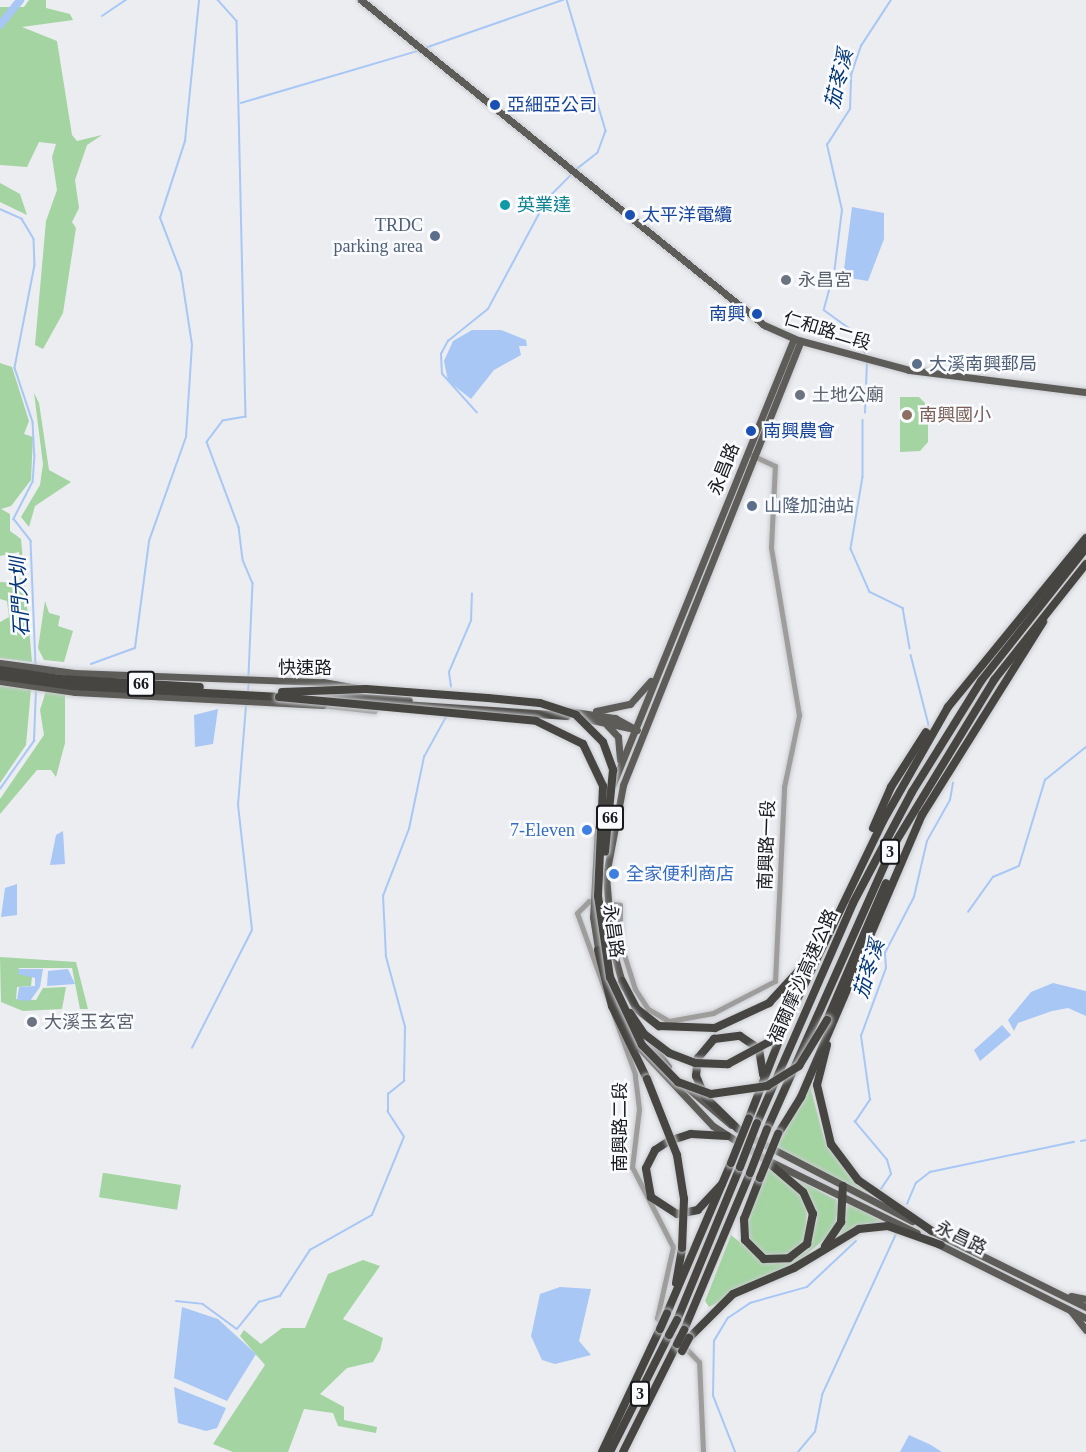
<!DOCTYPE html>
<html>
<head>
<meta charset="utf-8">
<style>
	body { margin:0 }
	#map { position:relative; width:1086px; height:1452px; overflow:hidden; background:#ebedf1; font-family:"Times New Roman","Noto Sans TC",serif }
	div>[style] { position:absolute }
	.green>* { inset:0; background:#a3d4a1; transform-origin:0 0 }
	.water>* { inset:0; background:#a8c7f5 }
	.stream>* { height:1.5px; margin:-0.75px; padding:0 0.75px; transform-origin:0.75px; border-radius:0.75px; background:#a8c7f5 }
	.river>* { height:8px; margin:-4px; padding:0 4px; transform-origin:4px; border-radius:4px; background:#a8c7f5 }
	.roads { filter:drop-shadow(0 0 2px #c9cbcf) drop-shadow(0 0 2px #c9cbcf) }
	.minor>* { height:5px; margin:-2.5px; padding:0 2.5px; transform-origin:2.5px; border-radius:2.5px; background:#9e9d9c }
	.major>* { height:7px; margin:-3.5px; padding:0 3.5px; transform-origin:3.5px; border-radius:3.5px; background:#5d5c59 }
	.highway>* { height:8px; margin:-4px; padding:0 4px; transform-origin:4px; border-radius:4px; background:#464542 }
	.bridges { filter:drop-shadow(0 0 2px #c9cbcf) drop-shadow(0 0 2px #c9cbcf) }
	.highway-bridge>* { height:8px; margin:-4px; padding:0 4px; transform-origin:4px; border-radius:4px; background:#464542 }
	.dots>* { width:16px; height:16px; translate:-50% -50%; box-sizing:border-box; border:3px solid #f9fbfe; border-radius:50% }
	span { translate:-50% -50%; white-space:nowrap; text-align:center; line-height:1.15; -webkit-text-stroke:5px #f9fbfe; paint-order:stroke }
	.shield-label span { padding:2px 4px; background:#f9fbfe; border:2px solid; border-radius:4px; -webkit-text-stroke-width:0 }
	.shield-label { font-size:16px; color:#18191a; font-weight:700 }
	.transit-label { font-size:18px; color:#164399 }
	.left { translate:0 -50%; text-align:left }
	.right { translate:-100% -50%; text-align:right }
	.culture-label { font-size:18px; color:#0d838f }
	.service-label { font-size:18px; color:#4e5e75 }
	.worship-label { font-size:18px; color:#5b616d }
	.street-label { font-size:18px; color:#18191a }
	.education-label { font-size:18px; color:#785e54 }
	.shop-label { font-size:18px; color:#366cbe }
	.water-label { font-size:20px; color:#033676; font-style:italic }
</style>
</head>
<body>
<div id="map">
	<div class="green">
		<i style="clip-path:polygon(29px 0,46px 0,46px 8px,70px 14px,73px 20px,22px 27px,57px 41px,72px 135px,77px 141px,102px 135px,87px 145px,75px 180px,79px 208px,72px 222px,76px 228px,63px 313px,43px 349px,35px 345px,46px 221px,57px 190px,52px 157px,56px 144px,39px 142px,27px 167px,0 165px,0 7px,24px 7px)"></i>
		<i style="clip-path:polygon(0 183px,20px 194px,27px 215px,0 202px)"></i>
		<i style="clip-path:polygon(0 363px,12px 367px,29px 421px,24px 434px,33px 437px,31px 480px,11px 506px,1px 509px,10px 514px,10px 531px,21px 539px,32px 662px,0 658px,0 622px,9px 617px,7px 601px,0 599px,0 582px,16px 583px,21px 578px,19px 552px,0 556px)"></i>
		<i style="clip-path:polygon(34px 393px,39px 403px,49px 470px,71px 482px,35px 506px,29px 527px,21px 517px,40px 485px,43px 464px)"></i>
		<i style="clip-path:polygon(900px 397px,919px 397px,928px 406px,928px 442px,920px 451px,900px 452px)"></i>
		<i style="clip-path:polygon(45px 601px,49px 613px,60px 616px,58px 626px,73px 631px,64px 662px,44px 660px,38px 648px)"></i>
		<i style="clip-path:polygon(0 686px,31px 689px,26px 745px,0 783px)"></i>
		<i style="clip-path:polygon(46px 691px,65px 692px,65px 743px,56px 777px,51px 770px,37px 770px,0 814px,0 799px,44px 735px,40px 710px)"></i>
		<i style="clip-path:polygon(0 957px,76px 962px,88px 1009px,80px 1009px,72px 968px,18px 968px,32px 977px,31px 986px,17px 987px,16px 999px,36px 1000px,43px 988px,66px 987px,62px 1009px,23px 1011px,1px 1002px)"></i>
		<i style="clip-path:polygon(810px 1086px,824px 1138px,848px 1174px,874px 1197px,776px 1148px)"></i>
		<i style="clip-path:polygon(768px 1166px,797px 1190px,807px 1207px,805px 1243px,793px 1254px,764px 1256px,748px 1239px,746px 1223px)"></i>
		<i style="clip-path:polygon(797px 1179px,840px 1202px,833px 1232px,799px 1261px,709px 1307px,705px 1301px,731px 1235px,764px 1262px,785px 1263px,807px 1251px,817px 1220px)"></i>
		<i style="left:181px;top:1185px;width:25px;height:79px;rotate:99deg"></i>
		<i style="clip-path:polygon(848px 1204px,892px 1225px,869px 1224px,840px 1237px)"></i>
		<i style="clip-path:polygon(363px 1260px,380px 1266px,343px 1319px,383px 1338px,380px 1350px,373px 1362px,347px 1368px,320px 1394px,344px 1407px,344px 1420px,377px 1427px,376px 1433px,338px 1426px,333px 1413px,304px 1409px,288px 1452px,233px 1452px,213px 1444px,265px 1365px,240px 1336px,244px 1330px,261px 1344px,282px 1328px,305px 1328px,328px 1274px)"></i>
	</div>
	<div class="water">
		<i style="clip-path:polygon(852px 207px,884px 213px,884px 239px,868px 281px,843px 277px)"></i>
		<i style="clip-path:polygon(472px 330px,501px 330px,526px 340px,527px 346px,519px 346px,521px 355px,494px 370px,471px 399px,448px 381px,444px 361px,453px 341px)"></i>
		<i style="clip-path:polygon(218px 709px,213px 744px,195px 747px,194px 715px)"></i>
		<i style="clip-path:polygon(63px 831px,65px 864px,50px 865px,56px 835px)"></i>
		<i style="clip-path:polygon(17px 884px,17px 915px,1px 917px,5px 888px)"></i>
		<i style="clip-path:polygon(19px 969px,43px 969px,40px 987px,30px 1001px,17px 1000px,19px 987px,35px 986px,35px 978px,18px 974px)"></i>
		<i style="clip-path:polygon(68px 969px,75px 984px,47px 986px,48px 971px)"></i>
		<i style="clip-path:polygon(1053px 983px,1086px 991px,1086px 1016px,1068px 1008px,1052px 1011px,1018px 1023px,1014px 1031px,1008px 1020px,1031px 992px)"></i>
		<i style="clip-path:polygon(1002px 1025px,1011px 1035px,980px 1061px,974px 1050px)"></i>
		<i style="clip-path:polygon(560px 1287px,591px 1289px,579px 1341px,591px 1355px,555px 1364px,542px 1360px,531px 1336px,540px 1294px)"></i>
		<i style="clip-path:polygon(182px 1307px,218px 1319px,256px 1354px,227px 1401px,174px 1378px)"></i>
		<i style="clip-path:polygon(174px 1387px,226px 1408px,217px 1428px,206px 1431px,178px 1423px)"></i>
		<i style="clip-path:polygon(909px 1435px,931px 1445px,942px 1452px,900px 1452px)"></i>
	</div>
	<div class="stream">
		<i style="left:218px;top:0;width:28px;rotate:48deg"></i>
		<i style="left:237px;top:21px;width:396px;rotate:88.7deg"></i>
		<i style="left:246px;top:417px;width:23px;rotate:170deg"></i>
		<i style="left:223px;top:421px;width:26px;rotate:127deg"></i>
		<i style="left:207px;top:442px;width:91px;rotate:69.4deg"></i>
		<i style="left:239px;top:527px;width:33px;rotate:83deg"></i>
		<i style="left:243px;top:560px;width:25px;rotate:67deg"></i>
		<i style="left:253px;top:583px;width:93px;rotate:92.5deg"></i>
		<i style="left:567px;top:0;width:137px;rotate:73.4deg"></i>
		<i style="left:606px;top:131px;width:23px;rotate:110deg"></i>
		<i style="left:598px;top:153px;width:28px;rotate:142deg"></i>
		<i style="left:102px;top:16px;width:29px;rotate:-34deg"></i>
		<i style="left:425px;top:48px;width:146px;rotate:-19.2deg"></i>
		<i style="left:241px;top:103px;width:184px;rotate:-16.4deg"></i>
		<i style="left:0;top:209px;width:24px;rotate:24deg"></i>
		<i style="left:22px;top:219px;width:23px;rotate:59deg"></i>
		<i style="left:34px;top:239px;width:26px;rotate:88deg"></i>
		<i style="left:35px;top:265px;width:105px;rotate:101deg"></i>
		<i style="left:15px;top:368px;width:57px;rotate:71.6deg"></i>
		<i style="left:33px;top:422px;width:33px;rotate:87deg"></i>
		<i style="left:35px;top:455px;width:27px;rotate:94deg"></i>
		<i style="left:33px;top:482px;width:42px;rotate:117.2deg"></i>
		<i style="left:14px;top:519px;width:28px;rotate:52deg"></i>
		<i style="left:31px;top:541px;width:124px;rotate:87.7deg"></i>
		<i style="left:834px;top:274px;width:64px;rotate:-82.9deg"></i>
		<i style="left:842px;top:210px;width:67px;rotate:-103deg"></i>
		<i style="left:827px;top:145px;width:43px;rotate:-57.4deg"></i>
		<i style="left:850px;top:109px;width:34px;rotate:-88deg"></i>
		<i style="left:851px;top:75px;width:31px;rotate:-71deg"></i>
		<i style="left:861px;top:46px;width:55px;rotate:-56.9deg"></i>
		<i style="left:832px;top:281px;width:30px;rotate:105deg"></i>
		<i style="left:824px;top:310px;width:44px;rotate:35.8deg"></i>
		<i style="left:860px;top:336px;width:21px;rotate:73deg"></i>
		<i style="left:477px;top:413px;width:52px;rotate:-131.9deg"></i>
		<i style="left:442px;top:374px;width:20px;rotate:-93deg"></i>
		<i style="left:441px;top:354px;width:15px;rotate:-62deg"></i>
		<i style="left:448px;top:341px;width:51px;rotate:-38.7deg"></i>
		<i style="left:488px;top:309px;width:125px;rotate:-61.8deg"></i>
		<i style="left:547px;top:199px;width:37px;rotate:-45deg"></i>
		<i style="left:865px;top:413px;width:51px;rotate:-87.8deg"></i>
		<i style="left:863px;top:420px;width:57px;rotate:90deg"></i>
		<i style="left:863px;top:477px;width:73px;rotate:99.5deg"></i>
		<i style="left:851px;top:549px;width:47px;rotate:66.2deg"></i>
		<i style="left:870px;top:592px;width:37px;rotate:26deg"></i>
		<i style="left:903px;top:608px;width:41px;rotate:80.1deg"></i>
		<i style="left:911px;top:655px;width:72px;rotate:75.6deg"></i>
		<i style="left:91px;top:664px;width:47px;rotate:-20deg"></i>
		<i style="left:135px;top:648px;width:108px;rotate:-82.5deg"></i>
		<i style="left:149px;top:541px;width:110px;rotate:-70.4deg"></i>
		<i style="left:186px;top:437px;width:92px;rotate:-86.3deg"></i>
		<i style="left:192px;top:345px;width:73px;rotate:-98.7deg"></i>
		<i style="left:181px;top:273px;width:59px;rotate:-110.9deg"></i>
		<i style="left:160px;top:218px;width:81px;rotate:-72deg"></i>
		<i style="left:185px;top:141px;width:142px;rotate:-84.3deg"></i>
		<i style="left:451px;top:687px;width:15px;rotate:-98deg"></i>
		<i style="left:449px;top:672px;width:56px;rotate:-66.7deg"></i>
		<i style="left:471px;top:621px;width:27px;rotate:-88deg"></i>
		<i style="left:248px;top:691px;width:10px;rotate:-84deg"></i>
		<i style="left:0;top:789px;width:59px;rotate:-54.7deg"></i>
		<i style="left:34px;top:741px;width:51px;rotate:-87.8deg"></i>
		<i style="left:968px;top:912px;width:43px;rotate:-54.5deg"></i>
		<i style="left:993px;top:877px;width:28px;rotate:-23deg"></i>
		<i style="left:1019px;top:866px;width:90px;rotate:-73.2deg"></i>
		<i style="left:1045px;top:780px;width:53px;rotate:-38.8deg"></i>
		<i style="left:192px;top:1048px;width:132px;rotate:-63deg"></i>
		<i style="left:252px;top:930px;width:126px;rotate:-96.4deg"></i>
		<i style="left:238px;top:805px;width:100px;rotate:-85.4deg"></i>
		<i style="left:1081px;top:1141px;width:5px;rotate:-11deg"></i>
		<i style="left:881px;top:1189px;width:18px;rotate:-56deg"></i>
		<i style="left:891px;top:1174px;width:15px;rotate:-106deg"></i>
		<i style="left:887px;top:1160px;width:50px;rotate:-130.1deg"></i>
		<i style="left:855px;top:1122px;width:27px;rotate:-56deg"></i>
		<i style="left:870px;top:1100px;width:65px;rotate:-98deg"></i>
		<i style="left:861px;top:1036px;width:72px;rotate:-69.8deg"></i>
		<i style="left:886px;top:968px;width:15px;rotate:-94deg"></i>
		<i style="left:885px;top:953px;width:63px;rotate:-62.6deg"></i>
		<i style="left:914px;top:897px;width:57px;rotate:-76.9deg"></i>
		<i style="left:927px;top:841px;width:47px;rotate:-60.7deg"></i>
		<i style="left:950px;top:800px;width:17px;rotate:-80deg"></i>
		<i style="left:907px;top:1204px;width:23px;rotate:-67deg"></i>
		<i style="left:916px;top:1183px;width:18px;rotate:-38deg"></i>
		<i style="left:930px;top:1172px;width:147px;rotate:-11.8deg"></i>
		<i style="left:176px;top:1301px;width:27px;rotate:6deg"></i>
		<i style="left:203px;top:1304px;width:42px;rotate:36.3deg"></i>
		<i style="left:237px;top:1329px;width:35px;rotate:-51deg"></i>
		<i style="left:259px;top:1302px;width:22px;rotate:-16deg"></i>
		<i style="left:280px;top:1296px;width:55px;rotate:-56.9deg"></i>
		<i style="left:310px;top:1250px;width:71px;rotate:-29.4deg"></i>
		<i style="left:372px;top:1215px;width:84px;rotate:-67.7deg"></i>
		<i style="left:404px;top:1137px;width:30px;rotate:-123deg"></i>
		<i style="left:388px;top:1112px;width:18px;rotate:-90deg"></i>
		<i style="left:388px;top:1094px;width:21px;rotate:-39deg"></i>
		<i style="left:404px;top:1081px;width:54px;rotate:-88.9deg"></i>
		<i style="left:405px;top:1027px;width:73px;rotate:-105.2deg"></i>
		<i style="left:386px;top:957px;width:61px;rotate:-92.8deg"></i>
		<i style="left:383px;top:896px;width:72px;rotate:-68.8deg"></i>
		<i style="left:409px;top:829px;width:74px;rotate:-78.2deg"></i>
		<i style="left:424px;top:757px;width:46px;rotate:-61.2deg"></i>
		<i style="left:735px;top:1452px;width:60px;rotate:-111.4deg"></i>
		<i style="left:713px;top:1396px;width:55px;rotate:-89deg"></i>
		<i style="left:714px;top:1341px;width:27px;rotate:-59deg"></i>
		<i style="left:728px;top:1318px;width:27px;rotate:-34deg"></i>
		<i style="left:750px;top:1303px;width:59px;rotate:-15.7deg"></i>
		<i style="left:807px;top:1287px;width:67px;rotate:-43.2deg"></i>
		<i style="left:798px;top:1452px;width:26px;rotate:-50deg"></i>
		<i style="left:815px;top:1432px;width:38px;rotate:-79deg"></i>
		<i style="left:822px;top:1395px;width:177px;rotate:-65.3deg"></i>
	</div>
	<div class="river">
		<i style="left:0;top:25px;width:32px;rotate:-51deg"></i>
	</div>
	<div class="roads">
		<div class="minor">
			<i style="left:321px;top:705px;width:54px;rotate:6.3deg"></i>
			<i style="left:703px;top:1452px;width:90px;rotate:-92.5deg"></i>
			<i style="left:699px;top:1362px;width:61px;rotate:-133.7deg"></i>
			<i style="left:657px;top:1318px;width:73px;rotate:-77.3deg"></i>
			<i style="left:673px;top:1247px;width:90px;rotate:-117.1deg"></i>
			<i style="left:632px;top:1167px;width:58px;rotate:-83.1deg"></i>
			<i style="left:639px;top:1109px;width:35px;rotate:-97deg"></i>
			<i style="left:635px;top:1074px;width:171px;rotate:-109.8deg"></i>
			<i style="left:577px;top:913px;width:17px;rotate:-45deg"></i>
			<i style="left:589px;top:901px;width:31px;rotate:7deg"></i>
			<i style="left:620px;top:905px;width:37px;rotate:90deg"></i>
			<i style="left:620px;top:942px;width:49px;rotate:72.3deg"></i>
			<i style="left:635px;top:989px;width:24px;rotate:57deg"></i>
			<i style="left:648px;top:1009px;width:24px;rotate:30deg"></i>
			<i style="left:669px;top:1021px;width:45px;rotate:-10.3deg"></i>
			<i style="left:713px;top:1013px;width:70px;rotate:-27.3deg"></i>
			<i style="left:775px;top:981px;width:194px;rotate:-87.3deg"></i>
			<i style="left:784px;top:787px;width:74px;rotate:-78.2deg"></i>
			<i style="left:799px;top:715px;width:170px;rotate:-99.5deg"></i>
			<i style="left:771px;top:547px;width:81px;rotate:-87.2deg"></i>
			<i style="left:775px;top:466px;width:31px;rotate:-155deg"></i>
		</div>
		<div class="major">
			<i style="left:361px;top:0;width:518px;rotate:38.88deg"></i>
			<i style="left:764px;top:325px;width:37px;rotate:24deg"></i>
			<i style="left:798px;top:340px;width:115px;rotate:15.1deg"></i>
			<i style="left:909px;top:370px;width:178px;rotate:7.1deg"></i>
			<i style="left:0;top:663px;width:75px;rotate:7.7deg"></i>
			<i style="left:74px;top:673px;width:249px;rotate:2.1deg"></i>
			<i style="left:323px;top:682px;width:36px;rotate:10deg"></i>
			<i style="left:0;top:681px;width:76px;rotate:8.3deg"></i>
			<i style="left:75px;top:692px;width:248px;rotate:3deg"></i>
			<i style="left:568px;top:711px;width:48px;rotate:8.5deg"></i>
			<i style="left:615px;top:718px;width:25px;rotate:29deg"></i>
			<i style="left:596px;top:711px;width:35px;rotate:-12deg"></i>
			<i style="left:630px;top:704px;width:31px;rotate:-48deg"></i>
			<i style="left:577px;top:717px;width:59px;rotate:11.7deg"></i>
			<i style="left:607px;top:725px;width:16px;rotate:47deg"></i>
			<i style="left:618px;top:737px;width:23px;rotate:85deg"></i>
			<i style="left:613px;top:784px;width:480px;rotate:-67.9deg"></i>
			<i style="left:598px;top:828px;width:89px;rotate:93.2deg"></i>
			<i style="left:593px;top:917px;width:38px;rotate:81deg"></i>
			<i style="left:623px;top:986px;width:41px;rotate:-105.8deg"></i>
			<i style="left:612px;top:947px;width:72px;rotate:-94.8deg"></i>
			<i style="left:606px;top:875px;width:92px;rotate:-79.3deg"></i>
			<i style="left:623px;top:785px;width:478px;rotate:-68.2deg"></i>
			<i style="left:612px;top:994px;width:59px;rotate:63deg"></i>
			<i style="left:639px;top:1047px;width:108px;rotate:46.9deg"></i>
			<i style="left:713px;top:1126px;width:59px;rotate:32.6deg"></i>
			<i style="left:763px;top:1158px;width:171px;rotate:26deg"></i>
			<i style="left:648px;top:1039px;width:34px;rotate:54deg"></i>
			<i style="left:683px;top:1084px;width:63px;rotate:40.5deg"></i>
			<i style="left:748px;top:1136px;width:185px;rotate:27.4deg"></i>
			<i style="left:930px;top:1230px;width:174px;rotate:26.3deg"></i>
			<i style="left:938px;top:1244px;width:165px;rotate:26.6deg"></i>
			<i style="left:1071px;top:1296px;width:15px;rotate:11deg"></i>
			<i style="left:1071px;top:1311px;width:24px;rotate:52deg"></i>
		</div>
		<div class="highway">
			<i style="left:0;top:670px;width:61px;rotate:8.5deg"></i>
			<i style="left:60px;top:679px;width:140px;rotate:3.3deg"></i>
			<i style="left:0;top:676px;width:74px;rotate:7.8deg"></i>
			<i style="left:73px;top:686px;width:213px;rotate:3deg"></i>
			<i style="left:299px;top:694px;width:110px;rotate:3.6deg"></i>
			<i style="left:404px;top:705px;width:163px;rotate:3.9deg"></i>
			<i style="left:873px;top:828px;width:45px;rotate:-66.3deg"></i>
			<i style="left:891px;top:787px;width:65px;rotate:-57.5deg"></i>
			<i style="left:598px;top:950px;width:58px;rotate:76deg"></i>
			<i style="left:612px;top:1006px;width:81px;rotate:64.4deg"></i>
			<i style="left:622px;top:981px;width:32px;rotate:62deg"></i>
			<i style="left:637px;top:1009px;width:28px;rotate:38deg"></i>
			<i style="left:659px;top:1026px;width:56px;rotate:2deg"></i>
			<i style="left:715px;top:1028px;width:60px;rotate:-24.8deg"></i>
			<i style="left:769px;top:1003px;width:52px;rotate:-47.4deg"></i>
			<i style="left:804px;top:965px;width:43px;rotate:-60.4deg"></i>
			<i style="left:796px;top:1002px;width:201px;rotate:-64.3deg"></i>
			<i style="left:883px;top:821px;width:131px;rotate:-60.3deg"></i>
			<i style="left:948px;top:707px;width:218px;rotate:-50.8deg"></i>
			<i style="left:827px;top:1020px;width:149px;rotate:-66.7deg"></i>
			<i style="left:827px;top:1045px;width:41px;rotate:104deg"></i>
			<i style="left:817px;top:1085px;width:61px;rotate:76.7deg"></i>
			<i style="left:831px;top:1144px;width:45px;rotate:53.1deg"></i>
			<i style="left:858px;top:1180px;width:90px;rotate:34.6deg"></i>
			<i style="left:749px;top:1118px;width:110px;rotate:-68.8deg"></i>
			<i style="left:757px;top:1123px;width:240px;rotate:-66.4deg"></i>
			<i style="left:853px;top:903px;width:126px;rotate:-62deg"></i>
			<i style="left:912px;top:792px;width:131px;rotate:-58.1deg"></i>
			<i style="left:981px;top:681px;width:169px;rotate:-51.7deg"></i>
			<i style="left:738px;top:1129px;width:46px;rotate:-135.9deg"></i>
			<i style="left:705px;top:1097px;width:23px;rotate:-113deg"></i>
			<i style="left:696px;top:1076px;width:18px;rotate:-84deg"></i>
			<i style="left:698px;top:1058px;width:25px;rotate:-50deg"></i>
			<i style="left:714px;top:1039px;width:26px;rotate:-7deg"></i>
			<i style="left:740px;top:1036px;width:23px;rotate:34deg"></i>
			<i style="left:759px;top:1049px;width:26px;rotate:81deg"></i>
			<i style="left:767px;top:1129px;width:308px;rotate:-66deg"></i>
			<i style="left:892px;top:848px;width:197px;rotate:-58.7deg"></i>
			<i style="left:994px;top:680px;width:148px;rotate:-51.6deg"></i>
			<i style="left:778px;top:1134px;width:44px;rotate:-58.1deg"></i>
			<i style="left:801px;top:1097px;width:307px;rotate:-66.8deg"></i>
			<i style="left:922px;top:815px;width:228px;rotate:-57.9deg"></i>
			<i style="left:760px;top:1178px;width:44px;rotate:111.3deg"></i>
			<i style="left:744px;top:1219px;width:21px;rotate:87deg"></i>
			<i style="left:745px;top:1240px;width:27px;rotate:45deg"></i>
			<i style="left:764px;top:1259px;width:25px;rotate:-2deg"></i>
			<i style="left:789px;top:1258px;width:23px;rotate:-38deg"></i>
			<i style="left:807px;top:1244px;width:31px;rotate:-79deg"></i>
			<i style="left:813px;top:1214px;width:24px;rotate:-114deg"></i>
			<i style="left:803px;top:1192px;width:52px;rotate:-139.6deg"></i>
			<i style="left:722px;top:1184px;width:35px;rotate:133deg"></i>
			<i style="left:698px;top:1210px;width:21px;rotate:169deg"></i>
			<i style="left:677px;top:1214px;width:31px;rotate:-147deg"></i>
			<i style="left:651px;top:1197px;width:29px;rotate:-100deg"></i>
			<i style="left:646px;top:1168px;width:20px;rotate:-63deg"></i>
			<i style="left:655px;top:1150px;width:17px;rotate:-33deg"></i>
			<i style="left:669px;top:1141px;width:23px;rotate:-18deg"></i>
			<i style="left:691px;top:1134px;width:36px;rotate:3deg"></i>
			<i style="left:825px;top:1246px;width:29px;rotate:-56deg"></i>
			<i style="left:841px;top:1222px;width:36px;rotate:-87deg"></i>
			<i style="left:676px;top:1283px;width:36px;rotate:-80deg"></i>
			<i style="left:667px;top:1313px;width:163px;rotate:-66.9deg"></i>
			<i style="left:677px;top:1320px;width:165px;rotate:-67.6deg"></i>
			<i style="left:684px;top:1330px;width:170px;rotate:-67.2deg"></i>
			<i style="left:689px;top:1338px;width:62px;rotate:-45deg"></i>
			<i style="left:733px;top:1294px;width:66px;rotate:-23.1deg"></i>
			<i style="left:794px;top:1268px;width:76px;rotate:-31deg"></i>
			<i style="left:859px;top:1229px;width:29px;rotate:-6deg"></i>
			<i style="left:888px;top:1226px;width:56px;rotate:19.7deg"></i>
			<i style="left:602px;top:1452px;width:136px;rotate:-64.8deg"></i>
			<i style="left:610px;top:1452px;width:131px;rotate:-63.2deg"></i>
			<i style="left:623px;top:1452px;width:121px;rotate:-63.4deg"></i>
		</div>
	</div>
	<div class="bridges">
		<div class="highway-bridge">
			<i style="left:282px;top:692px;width:84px;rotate:-2deg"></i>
			<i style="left:366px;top:689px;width:122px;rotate:4.2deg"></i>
			<i style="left:488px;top:698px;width:52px;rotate:5.5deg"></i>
			<i style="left:540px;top:703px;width:38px;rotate:18deg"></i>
			<i style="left:576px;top:715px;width:38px;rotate:45deg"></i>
			<i style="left:603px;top:742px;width:30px;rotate:70deg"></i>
			<i style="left:613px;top:770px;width:82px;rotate:95.6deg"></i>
			<i style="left:279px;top:697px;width:258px;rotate:5.3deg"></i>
			<i style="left:536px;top:721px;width:52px;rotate:26.1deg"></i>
			<i style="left:583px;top:744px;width:47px;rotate:64.5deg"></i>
			<i style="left:603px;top:786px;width:110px;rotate:92.6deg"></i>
			<i style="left:598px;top:896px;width:82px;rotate:81.6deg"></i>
			<i style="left:610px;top:977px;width:75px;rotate:64.8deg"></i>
			<i style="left:642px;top:1045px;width:52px;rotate:45.8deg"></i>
			<i style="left:678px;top:1082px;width:35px;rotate:20deg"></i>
			<i style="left:711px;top:1094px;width:57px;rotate:-8.1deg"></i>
			<i style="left:767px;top:1086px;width:38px;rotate:-32deg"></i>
			<i style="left:799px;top:1066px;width:54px;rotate:-58.7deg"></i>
			<i style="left:630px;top:1013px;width:25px;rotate:56deg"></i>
			<i style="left:644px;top:1034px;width:31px;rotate:37deg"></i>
			<i style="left:669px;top:1053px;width:28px;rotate:21deg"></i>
			<i style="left:695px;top:1063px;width:33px;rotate:2deg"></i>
			<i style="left:728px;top:1064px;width:47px;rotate:-28.2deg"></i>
			<i style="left:769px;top:1042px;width:48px;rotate:-56deg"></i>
			<i style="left:647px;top:1079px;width:82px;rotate:68.5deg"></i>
			<i style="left:677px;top:1155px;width:45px;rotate:81deg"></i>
			<i style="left:684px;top:1199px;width:49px;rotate:92.3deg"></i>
			<i style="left:731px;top:1163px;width:48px;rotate:-68.2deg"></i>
			<i style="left:740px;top:1167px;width:47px;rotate:-68.9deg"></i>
			<i style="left:750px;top:1173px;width:47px;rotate:-68.9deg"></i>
			<i style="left:760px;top:1178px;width:48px;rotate:-67.8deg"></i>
			<i style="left:660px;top:1329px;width:17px;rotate:-66deg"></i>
			<i style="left:669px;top:1335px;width:17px;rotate:-62deg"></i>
			<i style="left:677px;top:1344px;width:16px;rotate:-63deg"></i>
			<i style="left:682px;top:1351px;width:15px;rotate:-62deg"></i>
		</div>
	</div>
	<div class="dots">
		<i style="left:495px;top:105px;background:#1a4fb4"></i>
		<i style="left:505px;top:205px;background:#0f9aa8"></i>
		<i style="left:630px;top:215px;background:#1a4fb4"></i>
		<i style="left:435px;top:236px;background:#5c6f8a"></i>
		<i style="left:786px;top:280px;background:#6b7280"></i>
		<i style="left:757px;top:314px;background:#1a4fb4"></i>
		<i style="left:917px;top:364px;background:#5c6f8a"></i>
		<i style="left:800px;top:395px;background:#6b7280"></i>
		<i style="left:907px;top:415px;background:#8d6e63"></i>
		<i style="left:751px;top:431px;background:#1a4fb4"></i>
		<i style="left:752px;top:506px;background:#5c6f8a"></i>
		<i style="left:587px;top:830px;background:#3f7fe0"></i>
		<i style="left:614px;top:874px;background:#3f7fe0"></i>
		<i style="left:32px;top:1022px;background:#6b7280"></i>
	</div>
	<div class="shield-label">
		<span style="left:141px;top:684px">66</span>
		<span style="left:610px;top:818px">66</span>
		<span style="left:890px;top:852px">3</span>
		<span style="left:640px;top:1394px">3</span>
	</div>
	<div class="transit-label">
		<span class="left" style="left:507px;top:105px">亞細亞公司</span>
		<span class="left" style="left:642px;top:215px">太平洋電纜</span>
		<span class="right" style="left:745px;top:314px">南興</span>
		<span class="left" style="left:763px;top:431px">南興農會</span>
	</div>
	<div class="culture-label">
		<span class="left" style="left:517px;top:205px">英業達</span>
	</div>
	<div class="service-label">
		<span class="right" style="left:423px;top:236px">TRDC<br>parking area</span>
		<span class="left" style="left:929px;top:364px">大溪南興郵局</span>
		<span class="left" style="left:764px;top:506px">山隆加油站</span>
	</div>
	<div class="worship-label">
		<span class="left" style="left:798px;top:280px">永昌宮</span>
		<span class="left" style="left:812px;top:395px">土地公廟</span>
		<span class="left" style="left:44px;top:1022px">大溪玉玄宮</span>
	</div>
	<div class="street-label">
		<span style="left:827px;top:331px;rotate:17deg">仁和路二段</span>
		<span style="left:724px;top:469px;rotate:-68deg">永昌路</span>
		<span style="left:305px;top:668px">快速路</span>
		<span style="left:767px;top:845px;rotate:-88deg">南興路一段</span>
		<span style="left:613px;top:931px;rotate:82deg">永昌路</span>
		<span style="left:803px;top:976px;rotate:-66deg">福爾摩沙高速公路</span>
		<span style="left:620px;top:1127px;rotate:-90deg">南興路二段</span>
		<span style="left:961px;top:1238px;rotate:26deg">永昌路</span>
	</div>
	<div class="education-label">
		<span class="left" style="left:919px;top:415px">南興國小</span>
	</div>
	<div class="shop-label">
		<span class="right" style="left:575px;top:830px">7-Eleven</span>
		<span class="left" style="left:626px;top:874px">全家便利商店</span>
	</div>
	<div class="water-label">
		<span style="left:839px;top:79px;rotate:-76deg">茄苳溪</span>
		<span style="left:20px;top:597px;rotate:-93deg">石門大圳</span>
		<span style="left:869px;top:969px;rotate:-73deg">茄苳溪</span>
	</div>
</div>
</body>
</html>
